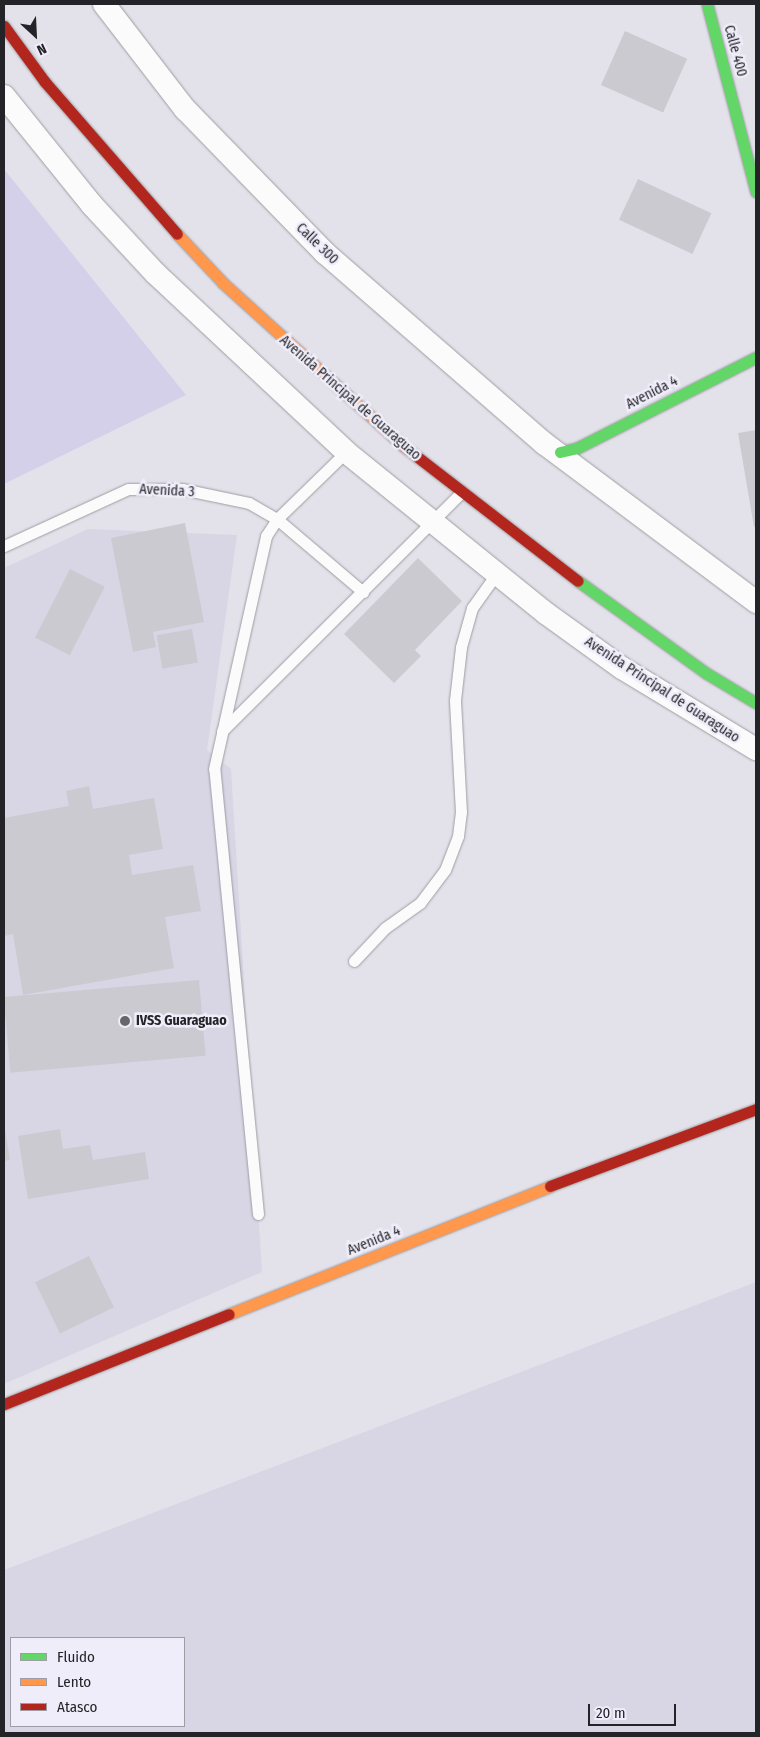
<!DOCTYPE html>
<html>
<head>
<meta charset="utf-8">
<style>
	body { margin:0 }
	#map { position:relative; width:760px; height:1737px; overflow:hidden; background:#e3e2ea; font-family:"Fira Sans Condensed",sans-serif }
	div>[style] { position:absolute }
	.built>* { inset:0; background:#d8d6e5 }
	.green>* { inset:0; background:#d5d0ea }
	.building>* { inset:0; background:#cbcad0; transform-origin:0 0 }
	.roads { filter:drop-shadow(0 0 1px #9d9da2) drop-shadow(0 0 1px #9d9da2) }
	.lane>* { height:11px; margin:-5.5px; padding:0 5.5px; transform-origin:5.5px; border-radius:5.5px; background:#fbfbfc }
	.street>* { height:22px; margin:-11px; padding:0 11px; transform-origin:11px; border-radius:11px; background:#fbfbfc }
	.fast>* { height:11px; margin:-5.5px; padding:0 5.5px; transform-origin:5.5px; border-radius:5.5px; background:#63d668 }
	.slow>* { height:11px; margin:-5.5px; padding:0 5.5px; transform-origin:5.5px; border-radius:5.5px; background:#ff974d }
	.jam>* { height:11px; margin:-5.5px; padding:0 5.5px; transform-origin:5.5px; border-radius:5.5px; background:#b3261e }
	.dots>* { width:14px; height:14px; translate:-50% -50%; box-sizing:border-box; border:2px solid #efedfa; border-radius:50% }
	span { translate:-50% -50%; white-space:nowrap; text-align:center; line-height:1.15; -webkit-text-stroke:5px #efedfa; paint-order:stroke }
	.street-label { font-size:14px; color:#242428 }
	.poi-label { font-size:14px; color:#242428; font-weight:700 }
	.left { translate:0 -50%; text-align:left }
	.frame { position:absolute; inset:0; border:5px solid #242428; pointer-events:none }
	.legend { position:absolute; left:10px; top:1637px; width:175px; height:90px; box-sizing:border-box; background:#efedfa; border:1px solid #9e9da6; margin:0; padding:6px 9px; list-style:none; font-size:15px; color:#242428 }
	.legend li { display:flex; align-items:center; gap:10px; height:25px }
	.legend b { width:25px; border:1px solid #9e9da6 }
	.north { position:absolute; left:10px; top:10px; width:50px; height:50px; -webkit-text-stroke:4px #efedfa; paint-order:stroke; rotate:155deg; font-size:14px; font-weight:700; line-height:20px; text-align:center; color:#242428 }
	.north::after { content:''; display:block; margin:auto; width:18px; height:22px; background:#242428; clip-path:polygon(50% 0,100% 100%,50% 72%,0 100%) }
	.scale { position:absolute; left:588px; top:1704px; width:88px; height:22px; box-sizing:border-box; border:2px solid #242428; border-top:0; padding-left:6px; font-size:15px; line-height:18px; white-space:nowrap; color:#242428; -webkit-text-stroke:4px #efedfa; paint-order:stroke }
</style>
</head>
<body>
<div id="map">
	<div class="built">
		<i style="clip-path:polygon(88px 529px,237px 535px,207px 750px,231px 769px,262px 1272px,4px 1384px,4px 568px)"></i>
		<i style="clip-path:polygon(evenodd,756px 1282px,756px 1733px,4px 1733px,4px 1570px,756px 1282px,11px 1638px,184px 1638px,184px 1726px,11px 1726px,11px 1638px)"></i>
	</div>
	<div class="green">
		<i style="clip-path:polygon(4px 169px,186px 395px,4px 484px)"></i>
	</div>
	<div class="building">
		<i style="left:625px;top:31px;width:68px;height:59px;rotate:24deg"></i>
		<i style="left:638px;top:179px;width:81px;height:45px;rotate:25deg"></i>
		<i style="clip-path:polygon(756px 430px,756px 526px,754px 527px,738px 433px)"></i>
		<i style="clip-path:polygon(185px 523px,204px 622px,153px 632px,156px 647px,133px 652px,111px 538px)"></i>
		<i style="clip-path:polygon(418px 558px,462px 601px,415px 650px,421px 656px,394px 683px,344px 634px)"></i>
		<i style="left:70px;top:569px;width:39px;height:77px;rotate:27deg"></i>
		<i style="left:192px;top:629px;width:34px;height:36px;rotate:80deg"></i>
		<i style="clip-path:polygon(89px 786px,93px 809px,154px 798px,163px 849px,129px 855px,132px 875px,193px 865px,201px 911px,165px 917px,174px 968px,23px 995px,13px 934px,4px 936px,4px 818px,69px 806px,66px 791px)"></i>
		<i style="left:199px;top:980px;width:76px;height:196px;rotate:85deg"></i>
		<i style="clip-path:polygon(4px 1124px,10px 1160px,4px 1161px)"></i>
		<i style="clip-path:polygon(60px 1129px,63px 1149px,90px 1145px,93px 1160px,145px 1152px,149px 1179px,28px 1199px,18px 1136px)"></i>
		<i style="left:89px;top:1256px;width:57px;height:60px;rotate:64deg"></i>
	</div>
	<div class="roads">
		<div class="lane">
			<i style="left:4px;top:546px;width:136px;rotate:-24.7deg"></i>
			<i style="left:128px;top:489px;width:54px"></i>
			<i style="left:182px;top:489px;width:68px;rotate:11.8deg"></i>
			<i style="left:249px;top:503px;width:32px;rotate:30deg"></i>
			<i style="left:277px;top:519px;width:113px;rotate:40.3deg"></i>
			<i style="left:222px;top:731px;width:339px;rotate:-44.9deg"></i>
			<i style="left:354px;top:961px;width:45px;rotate:-46.8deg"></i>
			<i style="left:385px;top:928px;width:43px;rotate:-35.5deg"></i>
			<i style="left:420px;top:903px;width:41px;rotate:-52.9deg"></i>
			<i style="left:445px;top:870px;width:36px;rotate:-69deg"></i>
			<i style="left:458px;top:836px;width:24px;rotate:-83deg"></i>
			<i style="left:461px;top:812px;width:112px;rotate:-93.1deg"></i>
			<i style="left:455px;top:700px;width:53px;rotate:-83.5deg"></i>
			<i style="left:461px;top:647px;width:41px;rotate:-74.2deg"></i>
			<i style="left:472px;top:608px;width:43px;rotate:-54.5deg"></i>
			<i style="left:258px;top:1214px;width:447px;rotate:-95.6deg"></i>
			<i style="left:214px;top:769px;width:239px;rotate:-77.4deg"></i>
			<i style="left:266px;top:536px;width:20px;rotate:-57deg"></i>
			<i style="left:277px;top:519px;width:96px;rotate:-44.2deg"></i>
		</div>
		<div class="street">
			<i style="left:104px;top:4px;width:133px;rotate:52.4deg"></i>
			<i style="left:185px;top:109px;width:201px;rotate:45.8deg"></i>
			<i style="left:325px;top:253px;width:291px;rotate:41deg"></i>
			<i style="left:545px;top:444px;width:264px;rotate:36.8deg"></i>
			<i style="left:4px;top:96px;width:140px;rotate:51.1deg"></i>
			<i style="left:92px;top:205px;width:93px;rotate:47.2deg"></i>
			<i style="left:155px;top:273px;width:262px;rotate:43.1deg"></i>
			<i style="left:346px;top:452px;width:258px;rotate:38.9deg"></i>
			<i style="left:547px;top:614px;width:92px;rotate:35.8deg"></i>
			<i style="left:622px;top:668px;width:157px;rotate:31.2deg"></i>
		</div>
		<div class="fast">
			<i style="left:707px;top:4px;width:194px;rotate:75.4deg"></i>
			<i style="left:560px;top:452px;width:17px;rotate:-13deg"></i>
			<i style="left:577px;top:448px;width:201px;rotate:-26.9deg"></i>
			<i style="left:578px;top:581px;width:158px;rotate:35.7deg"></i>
			<i style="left:706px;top:673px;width:58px;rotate:31deg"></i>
		</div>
		<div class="slow">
			<i style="left:177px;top:234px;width:67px;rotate:46.8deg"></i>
			<i style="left:223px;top:283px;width:241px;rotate:42.1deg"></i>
			<i style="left:229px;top:1314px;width:346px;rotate:-21.7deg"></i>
		</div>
		<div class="jam">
			<i style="left:4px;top:26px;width:69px;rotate:53.8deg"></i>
			<i style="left:45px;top:82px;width:201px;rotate:49deg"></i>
			<i style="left:402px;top:445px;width:222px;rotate:37.7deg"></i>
			<i style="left:550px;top:1186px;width:220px;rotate:-20.5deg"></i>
			<i style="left:4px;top:1404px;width:242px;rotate:-21.8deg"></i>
		</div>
	</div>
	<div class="dots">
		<i style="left:125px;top:1021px;background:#67666c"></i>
	</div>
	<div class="street-label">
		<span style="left:735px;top:51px;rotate:75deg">Calle 400</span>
		<span style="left:317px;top:244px;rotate:44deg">Calle 300</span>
		<span style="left:652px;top:393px;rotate:-27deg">Avenida 4</span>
		<span style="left:350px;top:398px;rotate:41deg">Avenida Principal de Guaraguao</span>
		<span style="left:167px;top:491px;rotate:3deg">Avenida 3</span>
		<span style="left:662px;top:690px;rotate:33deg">Avenida Principal de Guaraguao</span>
		<span style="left:374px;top:1241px;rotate:-22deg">Avenida 4</span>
	</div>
	<div class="poi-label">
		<span class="left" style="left:136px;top:1021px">IVSS Guaraguao</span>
	</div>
	<div class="frame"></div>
	<ul class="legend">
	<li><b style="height:6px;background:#63d668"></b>Fluido</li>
	<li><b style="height:6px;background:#ff974d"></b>Lento</li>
	<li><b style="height:6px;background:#b3261e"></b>Atasco</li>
	</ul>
	<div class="north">N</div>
	<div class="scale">20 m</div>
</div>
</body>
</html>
